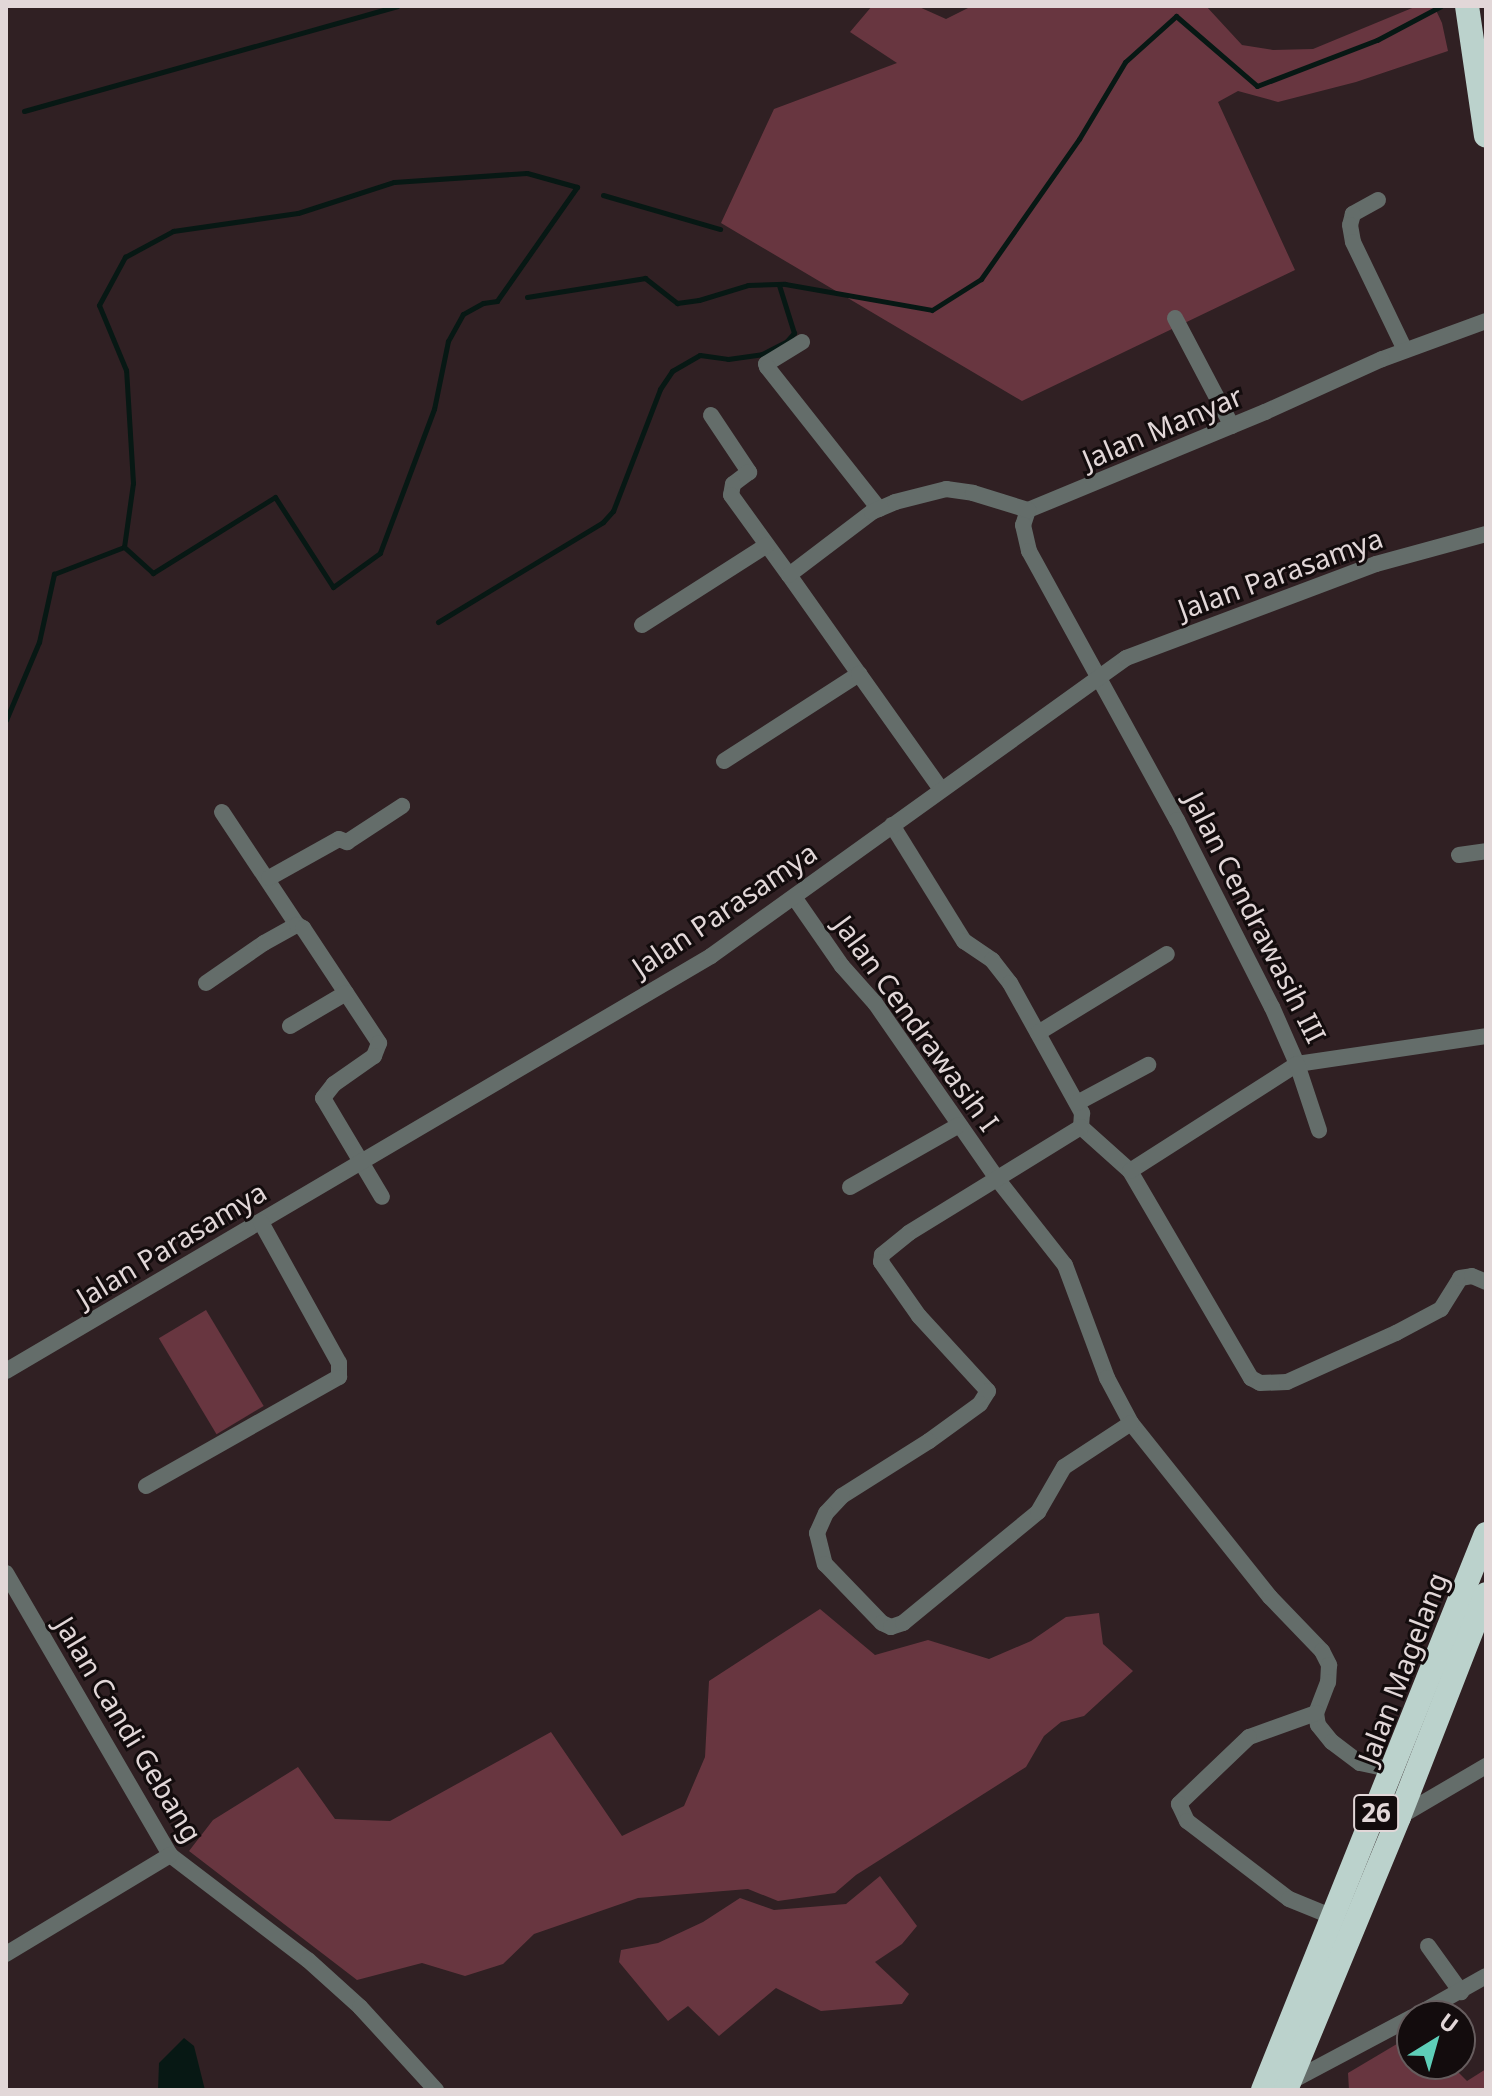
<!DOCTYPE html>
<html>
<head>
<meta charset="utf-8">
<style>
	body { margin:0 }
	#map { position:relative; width:1492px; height:2096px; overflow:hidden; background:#302023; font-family:"Noto Sans",sans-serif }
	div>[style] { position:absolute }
	.green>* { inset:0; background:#683640; transform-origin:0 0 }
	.water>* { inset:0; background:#071814 }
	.stream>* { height:5px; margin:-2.5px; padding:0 2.5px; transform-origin:2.5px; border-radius:2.5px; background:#071814 }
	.street>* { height:16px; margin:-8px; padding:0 8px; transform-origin:8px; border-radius:8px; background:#646d6a }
	.highway>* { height:24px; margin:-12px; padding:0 12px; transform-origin:12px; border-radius:12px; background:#bbd2cc }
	span { translate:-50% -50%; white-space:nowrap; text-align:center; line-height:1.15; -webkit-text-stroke:6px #130c0d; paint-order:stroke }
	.shield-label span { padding:2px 6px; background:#130c0d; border:2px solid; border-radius:6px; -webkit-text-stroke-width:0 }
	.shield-label { font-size:26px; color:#e2d7d8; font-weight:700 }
	.street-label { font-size:28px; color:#e2d7d8 }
	.frame { position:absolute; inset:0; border:8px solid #e2d7d8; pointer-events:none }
	.north { position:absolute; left:1396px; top:2000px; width:80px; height:80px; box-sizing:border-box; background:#130c0d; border:2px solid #665d5e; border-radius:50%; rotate:37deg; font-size:22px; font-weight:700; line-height:32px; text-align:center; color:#e2d7d8 }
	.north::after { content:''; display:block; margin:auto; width:28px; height:36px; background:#5eceb8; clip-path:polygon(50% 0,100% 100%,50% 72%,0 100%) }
</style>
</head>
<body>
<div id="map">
	<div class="green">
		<i style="clip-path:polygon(872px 6px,917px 6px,946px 19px,972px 6px,1206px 6px,1242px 45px,1273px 50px,1313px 49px,1417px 6px,1434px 6px,1442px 23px,1448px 51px,1356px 82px,1278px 102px,1238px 91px,1218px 102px,1295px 270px,1022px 401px,721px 223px,774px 109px,897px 63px,850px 32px)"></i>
		<i style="left:206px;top:1310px;width:112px;height:55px;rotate:59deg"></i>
		<i style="clip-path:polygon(820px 1609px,875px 1655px,928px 1640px,989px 1659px,1031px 1641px,1066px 1617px,1099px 1613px,1103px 1644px,1133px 1671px,1084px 1716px,1061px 1722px,1044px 1736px,1026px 1767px,856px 1875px,835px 1893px,778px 1901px,748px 1889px,638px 1898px,534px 1934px,503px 1964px,465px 1976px,422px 1963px,357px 1980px,189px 1851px,213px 1820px,298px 1767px,335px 1819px,390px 1821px,551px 1732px,622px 1836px,684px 1806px,705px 1757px,709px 1681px)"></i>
		<i style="clip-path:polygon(880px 1876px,917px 1926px,902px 1944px,875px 1962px,909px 1994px,902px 2004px,821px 2011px,776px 1988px,719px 2036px,688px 2006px,668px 2021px,619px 1962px,621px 1950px,658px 1943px,703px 1922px,740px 1898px,774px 1910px,846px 1904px)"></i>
		<i style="clip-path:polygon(1412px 2035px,1412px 2064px,1450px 2064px,1467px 2081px,1486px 2069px,1486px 2090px,1349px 2090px,1348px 2073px)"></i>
	</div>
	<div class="water">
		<i style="clip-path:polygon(184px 2038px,194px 2046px,205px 2090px,158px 2090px,159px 2063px)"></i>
	</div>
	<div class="stream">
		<i style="left:24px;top:111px;width:388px;rotate:-15.7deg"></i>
		<i style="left:603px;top:195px;width:122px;rotate:16.2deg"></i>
		<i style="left:527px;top:297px;width:120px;rotate:-9.1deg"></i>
		<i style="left:645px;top:278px;width:41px;rotate:38deg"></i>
		<i style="left:677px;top:303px;width:22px;rotate:-8deg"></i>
		<i style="left:699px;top:300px;width:51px;rotate:-17deg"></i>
		<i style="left:748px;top:285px;width:37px;rotate:-2deg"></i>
		<i style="left:785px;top:284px;width:149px;rotate:10deg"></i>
		<i style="left:932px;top:310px;width:58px;rotate:-32.3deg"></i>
		<i style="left:981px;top:279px;width:171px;rotate:-55deg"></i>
		<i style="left:1079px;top:139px;width:90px;rotate:-59.1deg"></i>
		<i style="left:1125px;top:62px;width:69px;rotate:-42deg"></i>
		<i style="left:1176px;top:16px;width:107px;rotate:40.8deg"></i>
		<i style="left:1257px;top:86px;width:129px;rotate:-21deg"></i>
		<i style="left:1377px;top:40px;width:72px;rotate:-28deg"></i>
		<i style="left:438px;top:622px;width:193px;rotate:-31.2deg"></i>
		<i style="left:603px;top:522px;width:15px;rotate:-48deg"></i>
		<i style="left:613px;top:511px;width:131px;rotate:-68.9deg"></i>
		<i style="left:660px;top:389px;width:22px;rotate:-56deg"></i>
		<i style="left:672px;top:371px;width:32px;rotate:-30deg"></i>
		<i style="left:700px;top:355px;width:28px;rotate:8deg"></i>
		<i style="left:728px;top:359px;width:34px;rotate:-8deg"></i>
		<i style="left:762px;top:354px;width:28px;rotate:-27deg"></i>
		<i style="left:787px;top:341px;width:11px;rotate:-49deg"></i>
		<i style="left:794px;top:333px;width:50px;rotate:-107.4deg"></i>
		<i style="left:6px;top:720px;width:85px;rotate:-67.1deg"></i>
		<i style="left:39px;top:642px;width:70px;rotate:-77.6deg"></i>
		<i style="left:54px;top:574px;width:75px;rotate:-21.1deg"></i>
		<i style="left:124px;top:547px;width:65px;rotate:-82deg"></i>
		<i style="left:133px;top:483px;width:113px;rotate:-93.5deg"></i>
		<i style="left:126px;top:370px;width:70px;rotate:-112.6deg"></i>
		<i style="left:99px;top:305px;width:55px;rotate:-61.6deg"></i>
		<i style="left:125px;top:257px;width:55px;rotate:-28.4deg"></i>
		<i style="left:173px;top:231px;width:126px;rotate:-8.2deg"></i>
		<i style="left:298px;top:213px;width:101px;rotate:-17.9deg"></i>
		<i style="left:394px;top:182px;width:133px;rotate:-3.9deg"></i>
		<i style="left:527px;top:173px;width:52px;rotate:15.6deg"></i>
		<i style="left:577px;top:187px;width:139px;rotate:125.1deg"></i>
		<i style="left:497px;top:301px;width:14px;rotate:172deg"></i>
		<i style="left:483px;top:303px;width:23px;rotate:151deg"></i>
		<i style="left:463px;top:314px;width:31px;rotate:119deg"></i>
		<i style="left:448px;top:341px;width:69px;rotate:101.6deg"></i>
		<i style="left:434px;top:409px;width:154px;rotate:110.6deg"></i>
		<i style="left:380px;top:553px;width:58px;rotate:144.1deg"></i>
		<i style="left:333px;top:587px;width:107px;rotate:-122.8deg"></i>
		<i style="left:275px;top:497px;width:144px;rotate:148.1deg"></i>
		<i style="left:153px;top:573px;width:39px;rotate:-138deg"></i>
	</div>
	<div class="street">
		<i style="left:1378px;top:200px;width:29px;rotate:151deg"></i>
		<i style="left:1353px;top:214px;width:11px;rotate:105deg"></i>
		<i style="left:1350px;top:225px;width:17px;rotate:80deg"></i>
		<i style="left:1353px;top:242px;width:120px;rotate:64.3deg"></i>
		<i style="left:1175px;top:318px;width:122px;rotate:62.2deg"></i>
		<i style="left:1486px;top:321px;width:111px;rotate:159.9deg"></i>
		<i style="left:1382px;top:359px;width:128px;rotate:155.6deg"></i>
		<i style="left:1265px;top:412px;width:256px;rotate:157.5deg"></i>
		<i style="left:1028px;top:510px;width:16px;rotate:108deg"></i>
		<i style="left:1023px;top:525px;width:27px;rotate:77deg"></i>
		<i style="left:1029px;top:551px;width:307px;rotate:61.2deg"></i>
		<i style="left:1177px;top:820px;width:210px;rotate:63.1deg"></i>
		<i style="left:1272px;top:1007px;width:62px;rotate:66.3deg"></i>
		<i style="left:1297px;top:1064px;width:191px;rotate:-8.4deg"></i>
		<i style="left:802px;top:342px;width:42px;rotate:148.6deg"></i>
		<i style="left:766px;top:364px;width:3px;rotate:72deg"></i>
		<i style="left:767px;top:367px;width:181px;rotate:51.7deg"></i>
		<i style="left:711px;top:415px;width:69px;rotate:56.3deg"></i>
		<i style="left:749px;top:472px;width:20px;rotate:143deg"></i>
		<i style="left:733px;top:484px;width:11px;rotate:100deg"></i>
		<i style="left:731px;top:495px;width:99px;rotate:54.1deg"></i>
		<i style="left:642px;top:625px;width:148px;rotate:-32.6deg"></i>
		<i style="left:859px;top:674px;width:121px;rotate:-125.3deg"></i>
		<i style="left:789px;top:575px;width:104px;rotate:-37.2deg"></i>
		<i style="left:872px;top:512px;width:25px;rotate:-23deg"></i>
		<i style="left:895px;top:502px;width:53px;rotate:-14.3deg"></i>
		<i style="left:946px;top:489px;width:27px;rotate:8deg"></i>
		<i style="left:973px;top:493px;width:58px;rotate:17.2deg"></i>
		<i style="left:724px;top:761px;width:161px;rotate:-32.8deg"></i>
		<i style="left:859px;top:674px;width:140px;rotate:54.6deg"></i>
		<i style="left:222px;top:812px;width:136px;rotate:56.4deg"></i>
		<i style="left:892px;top:825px;width:137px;rotate:58.2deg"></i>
		<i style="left:964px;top:941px;width:34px;rotate:34deg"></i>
		<i style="left:992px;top:960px;width:29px;rotate:52deg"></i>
		<i style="left:1010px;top:983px;width:149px;rotate:61deg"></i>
		<i style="left:1082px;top:1113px;width:14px;rotate:94deg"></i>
		<i style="left:1081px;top:1127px;width:66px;rotate:41.9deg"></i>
		<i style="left:1130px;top:1171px;width:240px;rotate:59.7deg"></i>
		<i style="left:1251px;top:1378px;width:10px;rotate:29deg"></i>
		<i style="left:1260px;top:1383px;width:27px;rotate:-2deg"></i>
		<i style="left:1287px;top:1382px;width:120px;rotate:-24.2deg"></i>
		<i style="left:1396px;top:1333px;width:51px;rotate:-28.1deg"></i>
		<i style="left:1441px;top:1309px;width:36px;rotate:-58deg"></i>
		<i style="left:1460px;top:1278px;width:12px;rotate:-9deg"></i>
		<i style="left:1472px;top:1276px;width:15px;rotate:23deg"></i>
		<i style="left:1459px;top:855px;width:27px;rotate:-8deg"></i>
		<i style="left:269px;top:878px;width:80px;rotate:-29.1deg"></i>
		<i style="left:339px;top:839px;width:9px;rotate:21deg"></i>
		<i style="left:347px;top:842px;width:66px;rotate:-33.2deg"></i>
		<i style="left:794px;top:897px;width:84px;rotate:55.2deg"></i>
		<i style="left:842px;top:966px;width:50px;rotate:48.3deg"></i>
		<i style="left:875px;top:1003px;width:216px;rotate:55.2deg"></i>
		<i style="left:998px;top:1180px;width:108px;rotate:51.8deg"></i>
		<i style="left:1065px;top:1265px;width:121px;rotate:69.6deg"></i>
		<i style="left:1107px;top:1378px;width:51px;rotate:61.9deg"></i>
		<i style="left:1131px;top:1423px;width:223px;rotate:51.4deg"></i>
		<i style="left:1270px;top:1597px;width:75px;rotate:46.1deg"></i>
		<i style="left:1322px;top:1651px;width:16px;rotate:63deg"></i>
		<i style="left:1329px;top:1665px;width:17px;rotate:93deg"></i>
		<i style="left:1328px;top:1682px;width:33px;rotate:111deg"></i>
		<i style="left:1316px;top:1713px;width:12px;rotate:81deg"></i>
		<i style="left:1318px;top:1725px;width:22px;rotate:51deg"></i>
		<i style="left:1332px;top:1742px;width:35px;rotate:37deg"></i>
		<i style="left:1360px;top:1763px;width:35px;rotate:12deg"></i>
		<i style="left:206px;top:983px;width:70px;rotate:-34.6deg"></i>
		<i style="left:264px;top:943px;width:38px;rotate:-29deg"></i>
		<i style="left:297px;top:925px;width:7px;rotate:27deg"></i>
		<i style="left:303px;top:928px;width:138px;rotate:56.5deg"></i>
		<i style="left:379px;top:1043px;width:14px;rotate:111deg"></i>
		<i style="left:374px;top:1056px;width:49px;rotate:145deg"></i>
		<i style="left:334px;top:1084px;width:18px;rotate:128deg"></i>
		<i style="left:323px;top:1098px;width:115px;rotate:59.2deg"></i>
		<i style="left:290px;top:1026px;width:65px;rotate:-30.5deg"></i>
		<i style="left:1038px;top:1033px;width:151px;rotate:-31.5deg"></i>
		<i style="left:1077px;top:1103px;width:81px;rotate:-28.2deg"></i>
		<i style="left:1081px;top:1127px;width:202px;rotate:148.4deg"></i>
		<i style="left:909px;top:1233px;width:35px;rotate:141deg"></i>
		<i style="left:882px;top:1255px;width:7px;rotate:98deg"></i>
		<i style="left:881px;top:1262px;width:66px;rotate:54.9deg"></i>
		<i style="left:919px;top:1316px;width:102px;rotate:47.4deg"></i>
		<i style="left:988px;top:1391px;width:15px;rotate:122deg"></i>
		<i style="left:980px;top:1404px;width:63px;rotate:144deg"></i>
		<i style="left:929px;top:1441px;width:103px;rotate:147.7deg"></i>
		<i style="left:842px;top:1496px;width:23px;rotate:133deg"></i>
		<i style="left:826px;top:1513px;width:22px;rotate:114deg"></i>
		<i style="left:817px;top:1533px;width:32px;rotate:76deg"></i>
		<i style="left:825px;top:1564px;width:82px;rotate:46deg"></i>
		<i style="left:882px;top:1623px;width:10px;rotate:24deg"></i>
		<i style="left:891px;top:1627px;width:13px;rotate:-18deg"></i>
		<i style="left:903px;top:1623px;width:175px;rotate:-39.4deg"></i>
		<i style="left:1038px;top:1512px;width:52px;rotate:-60deg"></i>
		<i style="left:1064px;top:1467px;width:80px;rotate:-33.3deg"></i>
		<i style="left:1130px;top:1171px;width:198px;rotate:-32.6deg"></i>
		<i style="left:1297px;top:1064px;width:70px;rotate:71.6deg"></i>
		<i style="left:850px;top:1187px;width:125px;rotate:-29.6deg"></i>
		<i style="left:6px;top:1371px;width:818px;rotate:-30.48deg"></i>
		<i style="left:711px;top:956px;width:511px;rotate:-35.68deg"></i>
		<i style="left:1126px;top:658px;width:267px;rotate:-20.6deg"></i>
		<i style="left:1376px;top:564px;width:114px;rotate:-15.3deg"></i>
		<i style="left:146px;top:1486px;width:222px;rotate:-29.5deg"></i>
		<i style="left:339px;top:1377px;width:14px;rotate:-90deg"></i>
		<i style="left:339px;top:1363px;width:161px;rotate:-119deg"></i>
		<i style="left:6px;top:1573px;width:326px;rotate:59.8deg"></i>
		<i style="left:170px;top:1855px;width:173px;rotate:37.3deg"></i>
		<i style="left:308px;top:1960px;width:70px;rotate:42.1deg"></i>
		<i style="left:360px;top:2007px;width:113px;rotate:47.5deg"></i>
		<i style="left:1316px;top:1713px;width:71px;rotate:160.3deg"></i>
		<i style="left:1249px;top:1737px;width:97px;rotate:136.3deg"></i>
		<i style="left:1179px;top:1804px;width:19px;rotate:65deg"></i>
		<i style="left:1187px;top:1821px;width:128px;rotate:37.4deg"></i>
		<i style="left:1289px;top:1899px;width:48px;rotate:22.2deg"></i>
		<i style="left:1399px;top:1817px;width:101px;rotate:-30.4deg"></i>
		<i style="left:1428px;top:1946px;width:57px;rotate:54.3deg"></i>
		<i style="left:6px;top:1954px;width:192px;rotate:-31.1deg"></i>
		<i style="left:1415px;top:2016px;width:81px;rotate:-29.4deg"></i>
		<i style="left:1290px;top:2082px;width:138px;rotate:-28deg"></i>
	</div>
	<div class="highway">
		<i style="left:1467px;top:6px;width:131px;rotate:81.7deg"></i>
		<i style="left:1263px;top:2090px;width:599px;rotate:-68.15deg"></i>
		<i style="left:1286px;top:2090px;width:295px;rotate:-67.5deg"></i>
		<i style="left:1399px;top:1817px;width:239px;rotate:-68.7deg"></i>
	</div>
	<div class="shield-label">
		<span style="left:1376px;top:1813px">26</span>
	</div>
	<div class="street-label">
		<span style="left:1162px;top:427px;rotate:-23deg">Jalan Manyar</span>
		<span style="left:1280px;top:573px;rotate:-20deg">Jalan Parasamya</span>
		<span style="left:724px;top:909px;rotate:-34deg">Jalan Parasamya</span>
		<span style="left:1256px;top:917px;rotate:63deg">Jalan Cendrawasih III</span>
		<span style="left:917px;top:1023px;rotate:54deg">Jalan Cendrawasih I</span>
		<span style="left:171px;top:1244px;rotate:-31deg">Jalan Parasamya</span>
		<span style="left:1402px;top:1668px;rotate:-69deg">Jalan Magelang</span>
		<span style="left:129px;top:1729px;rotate:59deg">Jalan Candi Gebang</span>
	</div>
	<div class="frame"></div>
	<div class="north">U</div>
</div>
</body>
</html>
